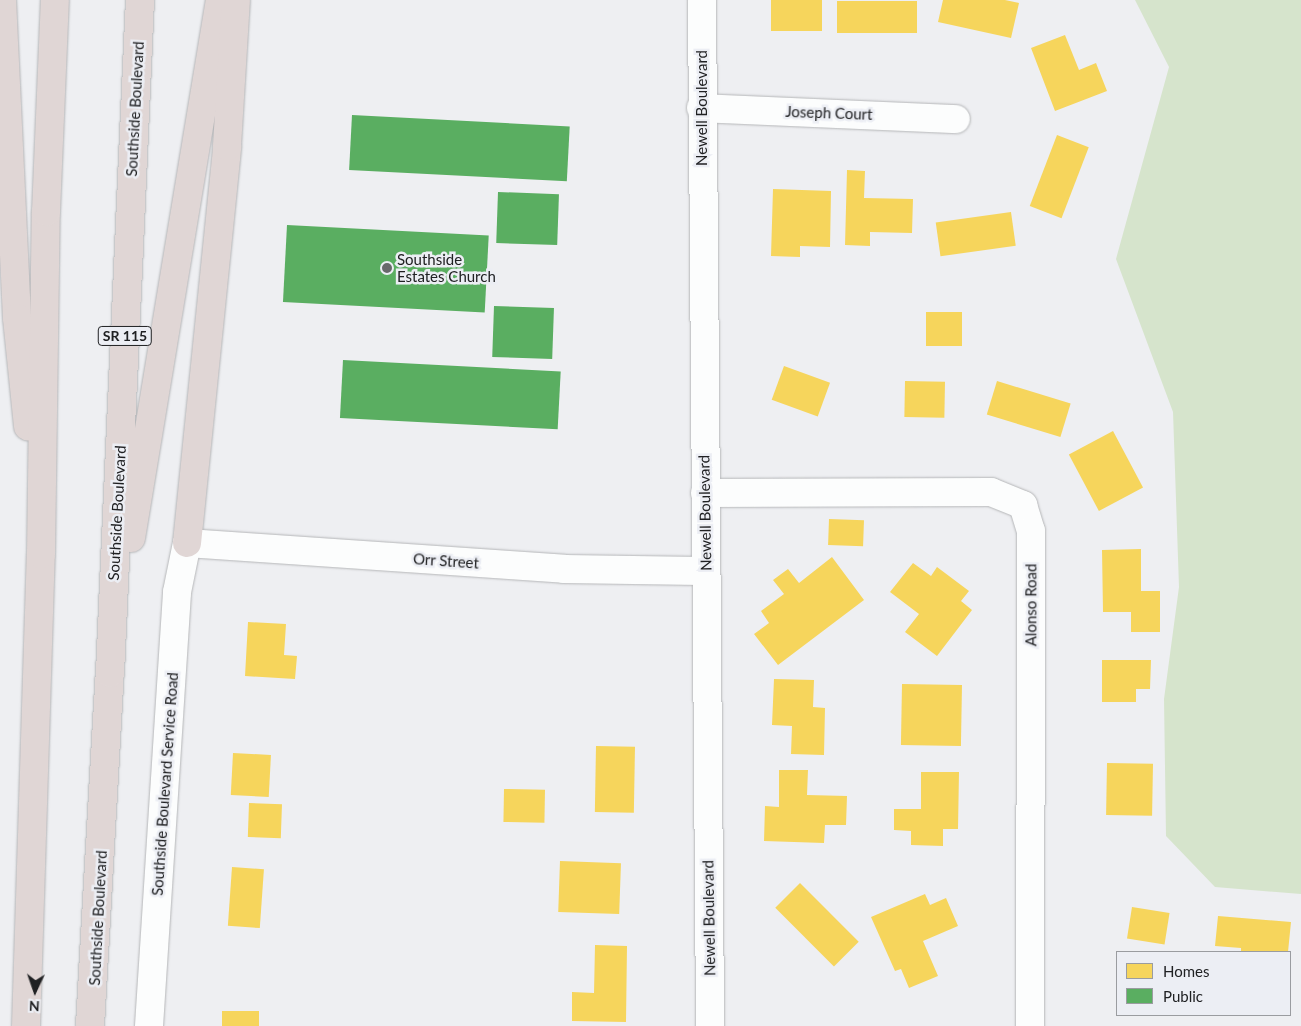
<!DOCTYPE html>
<html>
<head>
<meta charset="utf-8">
<style>
	body { margin:0 }
	#map { position:relative; width:1301px; height:1026px; overflow:hidden; background:#eeeff2; font-family:Lato,sans-serif }
	div>[style] { position:absolute }
	.green>* { inset:0; background:#d6e4cc }
	.homes>* { inset:0; background:#f6d55c; transform-origin:0 0 }
	.public>* { inset:0; background:#5aae61; transform-origin:0 0 }
	.roads { filter:drop-shadow(0 0 1px #b5b6b8) drop-shadow(0 0 1px #b5b6b8) }
	.minor>* { height:28px; margin:-14px; padding:0 14px; transform-origin:14px; border-radius:14px; background:#fcfdfd }
	.highway>* { height:28px; margin:-14px; padding:0 14px; transform-origin:14px; border-radius:14px; background:#e0d6d5 }
	.dots>* { width:14px; height:14px; translate:-50% -50%; box-sizing:border-box; border:2px solid #eceef4; border-radius:50% }
	span { translate:-50% -50%; white-space:nowrap; text-align:center; line-height:1.15; -webkit-text-stroke:5px #eceef4; paint-order:stroke }
	.shield-label span { padding:1px 4px; background:#eceef4; border:1px solid; border-radius:4px; -webkit-text-stroke-width:0 }
	.shield-label { font-size:14px; color:#202123; font-weight:700 }
	.street-label { font-size:15px; color:#202123 }
	.poi-label { font-size:15px; color:#202123 }
	.left { translate:0 -50%; text-align:left }
	.legend { position:absolute; left:1116px; top:951px; width:175px; height:65px; box-sizing:border-box; background:#eceef4; border:1px solid #9a9ca0; margin:0; padding:6px 9px; list-style:none; font-size:15px; color:#202123 }
	.legend li { display:flex; align-items:center; gap:10px; height:25px }
	.legend b { width:25px; border:1px solid #9a9ca0 }
	.north { position:absolute; left:10px; top:966px; width:50px; height:50px; -webkit-text-stroke:4px #eceef4; paint-order:stroke; rotate:183deg; font-size:14px; font-weight:700; line-height:20px; text-align:center; color:#202123 }
	.north::after { content:''; display:block; margin:auto; width:18px; height:22px; background:#202123; clip-path:polygon(50% 0,100% 100%,50% 72%,0 100%) }
</style>
</head>
<body>
<div id="map">
	<div class="green">
		<i style="clip-path:polygon(1135px 0,1301px 0,1301px 894px,1215px 887px,1166px 836px,1164px 699px,1179px 587px,1173px 412px,1116px 259px,1169px 67px)"></i>
	</div>
	<div class="homes">
		<i style="left:771px;top:0;width:51px;height:31px"></i>
		<i style="clip-path:polygon(943px 0,1005px 0,1019px 3px,1011px 38px,938px 22px)"></i>
		<i style="left:837px;top:1px;width:80px;height:32px"></i>
		<i style="clip-path:polygon(1065px 35px,1079px 70px,1096px 63px,1107px 91px,1055px 111px,1031px 48px)"></i>
		<i style="left:1057px;top:135px;width:34px;height:76px;rotate:21deg"></i>
		<i style="clip-path:polygon(847px 170px,865px 171px,864px 198px,913px 199px,912px 233px,870px 232px,870px 246px,845px 245px)"></i>
		<i style="clip-path:polygon(773px 189px,831px 191px,830px 247px,800px 246px,800px 257px,771px 256px)"></i>
		<i style="left:1011px;top:212px;width:34px;height:76px;rotate:82deg"></i>
		<i style="left:926px;top:312px;width:36px;height:34px"></i>
		<i style="left:784px;top:366px;width:49px;height:36px;rotate:20deg"></i>
		<i style="left:905px;top:381px;width:40px;height:36px;rotate:1deg"></i>
		<i style="left:997px;top:381px;width:77px;height:35px;rotate:17deg"></i>
		<i style="left:1113px;top:431px;width:64px;height:50px;rotate:62deg"></i>
		<i style="left:829px;top:519px;width:35px;height:26px;rotate:2deg"></i>
		<i style="clip-path:polygon(1141px 549px,1141px 591px,1160px 591px,1160px 632px,1131px 632px,1131px 612px,1103px 612px,1102px 550px)"></i>
		<i style="clip-path:polygon(832px 557px,864px 600px,778px 665px,754px 634px,769px 623px,761px 611px,784px 594px,773px 580px,788px 569px,799px 583px)"></i>
		<i style="clip-path:polygon(913px 563px,931px 576px,937px 567px,969px 591px,961px 601px,972px 610px,937px 656px,905px 632px,919px 614px,890px 592px)"></i>
		<i style="clip-path:polygon(248px 622px,286px 624px,284px 655px,297px 656px,295px 679px,245px 676px)"></i>
		<i style="clip-path:polygon(1102px 660px,1151px 660px,1150px 689px,1136px 689px,1136px 702px,1102px 702px)"></i>
		<i style="clip-path:polygon(774px 679px,814px 680px,813px 707px,825px 708px,824px 755px,791px 754px,792px 726px,772px 725px)"></i>
		<i style="left:902px;top:684px;width:60px;height:61px;rotate:1deg"></i>
		<i style="left:596px;top:746px;width:39px;height:66px;rotate:1deg"></i>
		<i style="left:233px;top:753px;width:38px;height:42px;rotate:3deg"></i>
		<i style="left:1107px;top:763px;width:46px;height:52px;rotate:1deg"></i>
		<i style="clip-path:polygon(779px 770px,808px 770px,807px 795px,847px 796px,846px 825px,825px 825px,824px 843px,764px 841px,765px 806px,779px 807px)"></i>
		<i style="clip-path:polygon(921px 772px,959px 772px,958px 829px,943px 829px,943px 846px,911px 845px,911px 831px,894px 830px,894px 809px,921px 809px)"></i>
		<i style="left:504px;top:789px;width:41px;height:33px;rotate:1deg"></i>
		<i style="left:249px;top:803px;width:33px;height:34px;rotate:2deg"></i>
		<i style="left:560px;top:861px;width:61px;height:51px;rotate:2deg"></i>
		<i style="left:232px;top:867px;width:32px;height:59px;rotate:4deg"></i>
		<i style="left:800px;top:883px;width:83px;height:35px;rotate:45deg"></i>
		<i style="clip-path:polygon(925px 894px,930px 905px,946px 898px,958px 926px,923px 941px,938px 976px,909px 988px,901px 969px,895px 971px,871px 917px)"></i>
		<i style="left:1132px;top:907px;width:38px;height:32px;rotate:9deg"></i>
		<i style="clip-path:polygon(1218px 916px,1291px 922px,1288px 952px,1241px 952px,1241px 948px,1215px 946px)"></i>
		<i style="clip-path:polygon(595px 945px,627px 946px,626px 1022px,572px 1021px,572px 992px,594px 993px)"></i>
		<i style="left:222px;top:1011px;width:37px;height:15px"></i>
	</div>
	<div class="public">
		<i style="left:352px;top:115px;width:218px;height:55px;rotate:3deg"></i>
		<i style="left:498px;top:192px;width:61px;height:51px;rotate:2deg"></i>
		<i style="left:287px;top:225px;width:202px;height:77px;rotate:3deg"></i>
		<i style="left:494px;top:306px;width:60px;height:51px;rotate:2deg"></i>
		<i style="left:343px;top:360px;width:218px;height:58px;rotate:3deg"></i>
	</div>
	<div class="roads">
		<div class="minor">
			<i style="left:702px;top:0;width:1026px;rotate:89.55deg"></i>
			<i style="left:701px;top:108px;width:255px;rotate:2.5deg"></i>
			<i style="left:705px;top:493px;width:286px;rotate:-0.2deg"></i>
			<i style="left:991px;top:492px;width:35px;rotate:22deg"></i>
			<i style="left:1023px;top:505px;width:27px;rotate:73deg"></i>
			<i style="left:1031px;top:531px;width:495px;rotate:90.1deg"></i>
			<i style="left:149px;top:1026px;width:435px;rotate:-86.3deg"></i>
			<i style="left:177px;top:592px;width:50px;rotate:-78.5deg"></i>
			<i style="left:187px;top:543px;width:378px;rotate:3.9deg"></i>
			<i style="left:564px;top:569px;width:142px;rotate:0.8deg"></i>
		</div>
		<div class="highway">
			<i style="left:2px;top:0;width:318px;rotate:87.3deg"></i>
			<i style="left:17px;top:318px;width:109px;rotate:84.2deg"></i>
			<i style="left:131px;top:538px;width:545px;rotate:-80.61deg"></i>
			<i style="left:187px;top:543px;width:399px;rotate:-84.2deg"></i>
			<i style="left:227px;top:146px;width:146px;rotate:-86.5deg"></i>
			<i style="left:26px;top:1026px;width:472px;rotate:-88.2deg"></i>
			<i style="left:41px;top:554px;width:342px;rotate:-89.2deg"></i>
			<i style="left:46px;top:212px;width:212px;rotate:-87.6deg"></i>
			<i style="left:90px;top:1026px;width:354px;rotate:-86.8deg"></i>
			<i style="left:110px;top:673px;width:674px;rotate:-87.45deg"></i>
		</div>
	</div>
	<div class="dots">
		<i style="left:387px;top:268px;background:#68696b"></i>
	</div>
	<div class="shield-label">
		<span style="left:125px;top:336px">SR 115</span>
	</div>
	<div class="street-label">
		<span style="left:702px;top:108px;rotate:-90deg">Newell Boulevard</span>
		<span style="left:135px;top:109px;rotate:-87deg">Southside Boulevard</span>
		<span style="left:829px;top:113px;rotate:2deg">Joseph Court</span>
		<span style="left:117px;top:513px;rotate:-87deg">Southside Boulevard</span>
		<span style="left:705px;top:513px;rotate:-91deg">Newell Boulevard</span>
		<span style="left:446px;top:561px;rotate:4deg">Orr Street</span>
		<span style="left:1031px;top:605px;rotate:-90deg">Alonso Road</span>
		<span style="left:165px;top:784px;rotate:-86deg">Southside Boulevard Service Road</span>
		<span style="left:98px;top:918px;rotate:-87deg">Southside Boulevard</span>
		<span style="left:709px;top:918px;rotate:-91deg">Newell Boulevard</span>
	</div>
	<div class="poi-label">
		<span class="left" style="left:397px;top:268px">Southside<br>Estates Church</span>
	</div>
	<ul class="legend">
	<li><b style="height:14px;background:#f6d55c"></b>Homes</li>
	<li><b style="height:14px;background:#5aae61"></b>Public</li>
	</ul>
	<div class="north">N</div>
</div>
</body>
</html>
